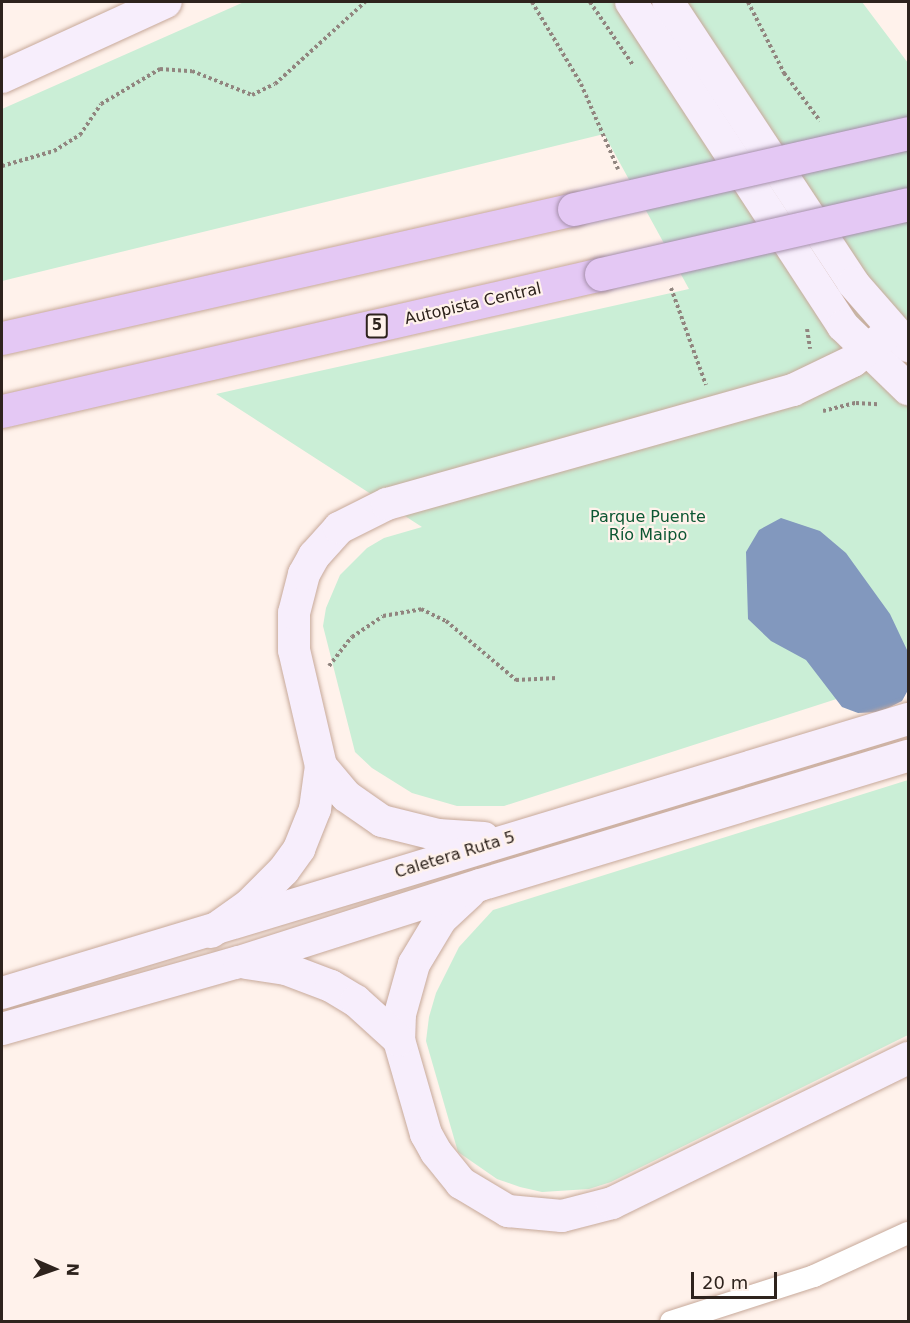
<!DOCTYPE html>
<html>
<head>
<meta charset="utf-8">
<style>
	body { margin:0 }
	#map { position:relative; width:910px; height:1323px; overflow:hidden; background:#fff2eb; font-family:"DejaVu Sans",sans-serif }
	div>[style] { position:absolute }
	.green>* { inset:0; background:#caeed6 }
	.water>* { inset:0; background:#8298be }
	.path>* { height:4px; margin-top:-2px; transform-origin:0; background:repeating-linear-gradient(90deg,#91857f 0 3px,transparent 0 6px) }
	.roads { filter:drop-shadow(0 0 2px #c7a99a) drop-shadow(0 0 2px #c7a99a) }
	.minor>* { height:22px; margin:-11px; padding:0 11px; transform-origin:11px; border-radius:11px; background:#fff }
	.secondary>* { height:32px; margin:-16px; padding:0 16px; transform-origin:16px; border-radius:16px; background:#f7eefc }
	.motorway>* { height:33px; margin:-16.5px; padding:0 16.5px; transform-origin:16.5px; border-radius:16.5px; background:#e4c8f4 }
	.bridges { filter:drop-shadow(0 0 2px #a48ea9) drop-shadow(0 0 2px #a48ea9) }
	.motorway-bridge>* { height:33px; margin:-16.5px; padding:0 16.5px; transform-origin:16.5px; border-radius:16.5px; background:#e4c8f4 }
	span { translate:-50% -50%; white-space:nowrap; text-align:center; line-height:1.15; -webkit-text-stroke:4.5px #fff2eb; paint-order:stroke }
	.shield-label span { padding:2px 4px; background:#fff2eb; border:2px solid; border-radius:4px; -webkit-text-stroke-width:0 }
	.shield-label { font-size:15px; color:#2e231d; font-weight:700 }
	.street-label { font-size:16px; color:#2e231d }
	.park-label { font-size:16px; color:#0c5632 }
	.frame { position:absolute; inset:0; border:3px solid #2e231d; pointer-events:none }
	.north { position:absolute; left:24px; top:1239px; width:60px; height:60px; -webkit-text-stroke:4px #fff2eb; paint-order:stroke; rotate:92deg; font-size:16px; font-weight:700; line-height:24px; text-align:center; color:#2e231d }
	.north::after { content:''; display:block; margin:auto; width:21px; height:27px; background:#2e231d; clip-path:polygon(50% 0,100% 100%,50% 72%,0 100%) }
	.scale { position:absolute; left:691px; top:1272px; width:86px; height:27px; box-sizing:border-box; border:3px solid #2e231d; border-top:0; padding-left:8px; font-size:18px; line-height:21px; white-space:nowrap; color:#2e231d; -webkit-text-stroke:4px #fff2eb; paint-order:stroke }
</style>
</head>
<body>
<div id="map">
	<div class="green">
		<i style="clip-path:polygon(244px 2px,862px 2px,908px 63px,908px 676px,504px 806px,457px 806px,412px 793px,372px 768px,355px 752px,323px 626px,326px 608px,340px 575px,367px 548px,384px 538px,422px 527px,216px 394px,689px 289px,604px 134px,2px 281px,2px 109px)"></i>
		<i style="clip-path:polygon(908px 780px,908px 1035px,611px 1182px,589px 1189px,542px 1192px,520px 1187px,497px 1179px,458px 1152px,426px 1041px,429px 1017px,436px 993px,459px 947px,493px 910px)"></i>
	</div>
	<div class="water">
		<i style="clip-path:polygon(781px 518px,820px 531px,846px 553px,890px 614px,908px 652px,908px 690px,902px 701px,880px 712px,858px 713px,842px 707px,806px 660px,771px 641px,748px 619px,746px 552px,759px 530px)"></i>
	</div>
	<div class="path">
		<i style="left:532px;top:2px;width:96px;rotate:59.1deg"></i>
		<i style="left:581px;top:84px;width:93px;rotate:66.5deg"></i>
		<i style="left:590px;top:2px;width:76px;rotate:55.7deg"></i>
		<i style="left:748px;top:2px;width:80px;rotate:63.1deg"></i>
		<i style="left:784px;top:73px;width:60px;rotate:53.1deg"></i>
		<i style="left:2px;top:166px;width:54px;rotate:-16.1deg"></i>
		<i style="left:54px;top:151px;width:31px;rotate:-32deg"></i>
		<i style="left:80px;top:135px;width:37px;rotate:-56deg"></i>
		<i style="left:101px;top:104px;width:69px;rotate:-30.7deg"></i>
		<i style="left:160px;top:69px;width:32px;rotate:4deg"></i>
		<i style="left:192px;top:71px;width:65px;rotate:21.8deg"></i>
		<i style="left:252px;top:95px;width:25px;rotate:-26deg"></i>
		<i style="left:275px;top:84px;width:122px;rotate:-42.3deg"></i>
		<i style="left:671px;top:288px;width:103px;rotate:70.2deg"></i>
		<i style="left:807px;top:329px;width:20px;rotate:81deg"></i>
		<i style="left:823px;top:411px;width:34px;rotate:-14deg"></i>
		<i style="left:856px;top:403px;width:22px;rotate:3deg"></i>
		<i style="left:329px;top:666px;width:37px;rotate:-52deg"></i>
		<i style="left:352px;top:637px;width:37px;rotate:-34deg"></i>
		<i style="left:383px;top:616px;width:39px;rotate:-10deg"></i>
		<i style="left:421px;top:609px;width:28px;rotate:26deg"></i>
		<i style="left:446px;top:621px;width:92px;rotate:40.1deg"></i>
		<i style="left:516px;top:680px;width:41px;rotate:-2.8deg"></i>
	</div>
	<div class="roads">
		<div class="minor">
			<i style="left:671px;top:1322px;width:150px;rotate:-17.8deg"></i>
			<i style="left:814px;top:1276px;width:103px;rotate:-24.6deg"></i>
		</div>
		<div class="secondary">
			<i style="left:631px;top:2px;width:387px;rotate:56.8deg"></i>
			<i style="left:843px;top:326px;width:91px;rotate:44.1deg"></i>
			<i style="left:668px;top:2px;width:336px;rotate:56.6deg"></i>
			<i style="left:853px;top:283px;width:84px;rotate:48.9deg"></i>
			<i style="left:2px;top:77px;width:180px;rotate:-24.6deg"></i>
			<i style="left:321px;top:766px;width:39px;rotate:50deg"></i>
			<i style="left:346px;top:796px;width:44px;rotate:34.8deg"></i>
			<i style="left:382px;top:821px;width:58px;rotate:14deg"></i>
			<i style="left:438px;top:835px;width:46px;rotate:3.7deg"></i>
			<i style="left:470px;top:892px;width:40px;rotate:137deg"></i>
			<i style="left:441px;top:919px;width:52px;rotate:121deg"></i>
			<i style="left:414px;top:964px;width:52px;rotate:105.6deg"></i>
			<i style="left:400px;top:1014px;width:26px;rotate:92deg"></i>
			<i style="left:399px;top:1040px;width:98px;rotate:74deg"></i>
			<i style="left:426px;top:1134px;width:21px;rotate:61deg"></i>
			<i style="left:436px;top:1152px;width:40px;rotate:51deg"></i>
			<i style="left:461px;top:1183px;width:55px;rotate:30.8deg"></i>
			<i style="left:508px;top:1211px;width:54px;rotate:5.3deg"></i>
			<i style="left:562px;top:1216px;width:52px;rotate:-14.6deg"></i>
			<i style="left:612px;top:1203px;width:330px;rotate:-26.1deg"></i>
			<i style="left:211px;top:932px;width:47px;rotate:-35.4deg"></i>
			<i style="left:249px;top:905px;width:49px;rotate:-45deg"></i>
			<i style="left:284px;top:870px;width:26px;rotate:-54deg"></i>
			<i style="left:299px;top:849px;width:43px;rotate:-68.2deg"></i>
			<i style="left:315px;top:809px;width:43px;rotate:-82.1deg"></i>
			<i style="left:321px;top:766px;width:119px;rotate:-103.1deg"></i>
			<i style="left:294px;top:650px;width:37px;rotate:-90deg"></i>
			<i style="left:294px;top:613px;width:40px;rotate:-75.6deg"></i>
			<i style="left:304px;top:574px;width:21px;rotate:-61deg"></i>
			<i style="left:314px;top:556px;width:38px;rotate:-48deg"></i>
			<i style="left:339px;top:528px;width:54px;rotate:-26.6deg"></i>
			<i style="left:387px;top:504px;width:422px;rotate:-15.7deg"></i>
			<i style="left:793px;top:390px;width:67px;rotate:-25.8deg"></i>
			<i style="left:853px;top:361px;width:48px;rotate:-38.3deg"></i>
			<i style="left:246px;top:963px;width:40px;rotate:8.5deg"></i>
			<i style="left:286px;top:969px;width:48px;rotate:20.7deg"></i>
			<i style="left:331px;top:986px;width:29px;rotate:31deg"></i>
			<i style="left:356px;top:1001px;width:58px;rotate:42.2deg"></i>
			<i style="left:2px;top:993px;width:947px;rotate:-16.83deg"></i>
			<i style="left:2px;top:1029px;width:246px;rotate:-15.8deg"></i>
			<i style="left:239px;top:962px;width:253px;rotate:-17.7deg"></i>
			<i style="left:480px;top:885px;width:447px;rotate:-16.8deg"></i>
		</div>
		<div class="motorway">
			<i style="left:2px;top:338px;width:586px;rotate:-12.71deg"></i>
			<i style="left:2px;top:411px;width:614px;rotate:-12.88deg"></i>
		</div>
	</div>
	<div class="bridges">
		<div class="motorway-bridge">
			<i style="left:574px;top:209px;width:343px;rotate:-12.8deg"></i>
			<i style="left:601px;top:274px;width:315px;rotate:-12.8deg"></i>
		</div>
	</div>
	<div class="shield-label">
		<span style="left:377px;top:326px">5</span>
	</div>
	<div class="street-label">
		<span style="left:473px;top:304px;rotate:-13deg">Autopista Central</span>
		<span style="left:455px;top:855px;rotate:-17deg">Caletera Ruta 5</span>
	</div>
	<div class="park-label">
		<span style="left:648px;top:526px">Parque Puente<br>Río Maipo</span>
	</div>
	<div class="frame"></div>
	<div class="north">N</div>
	<div class="scale">20 m</div>
</div>
</body>
</html>
